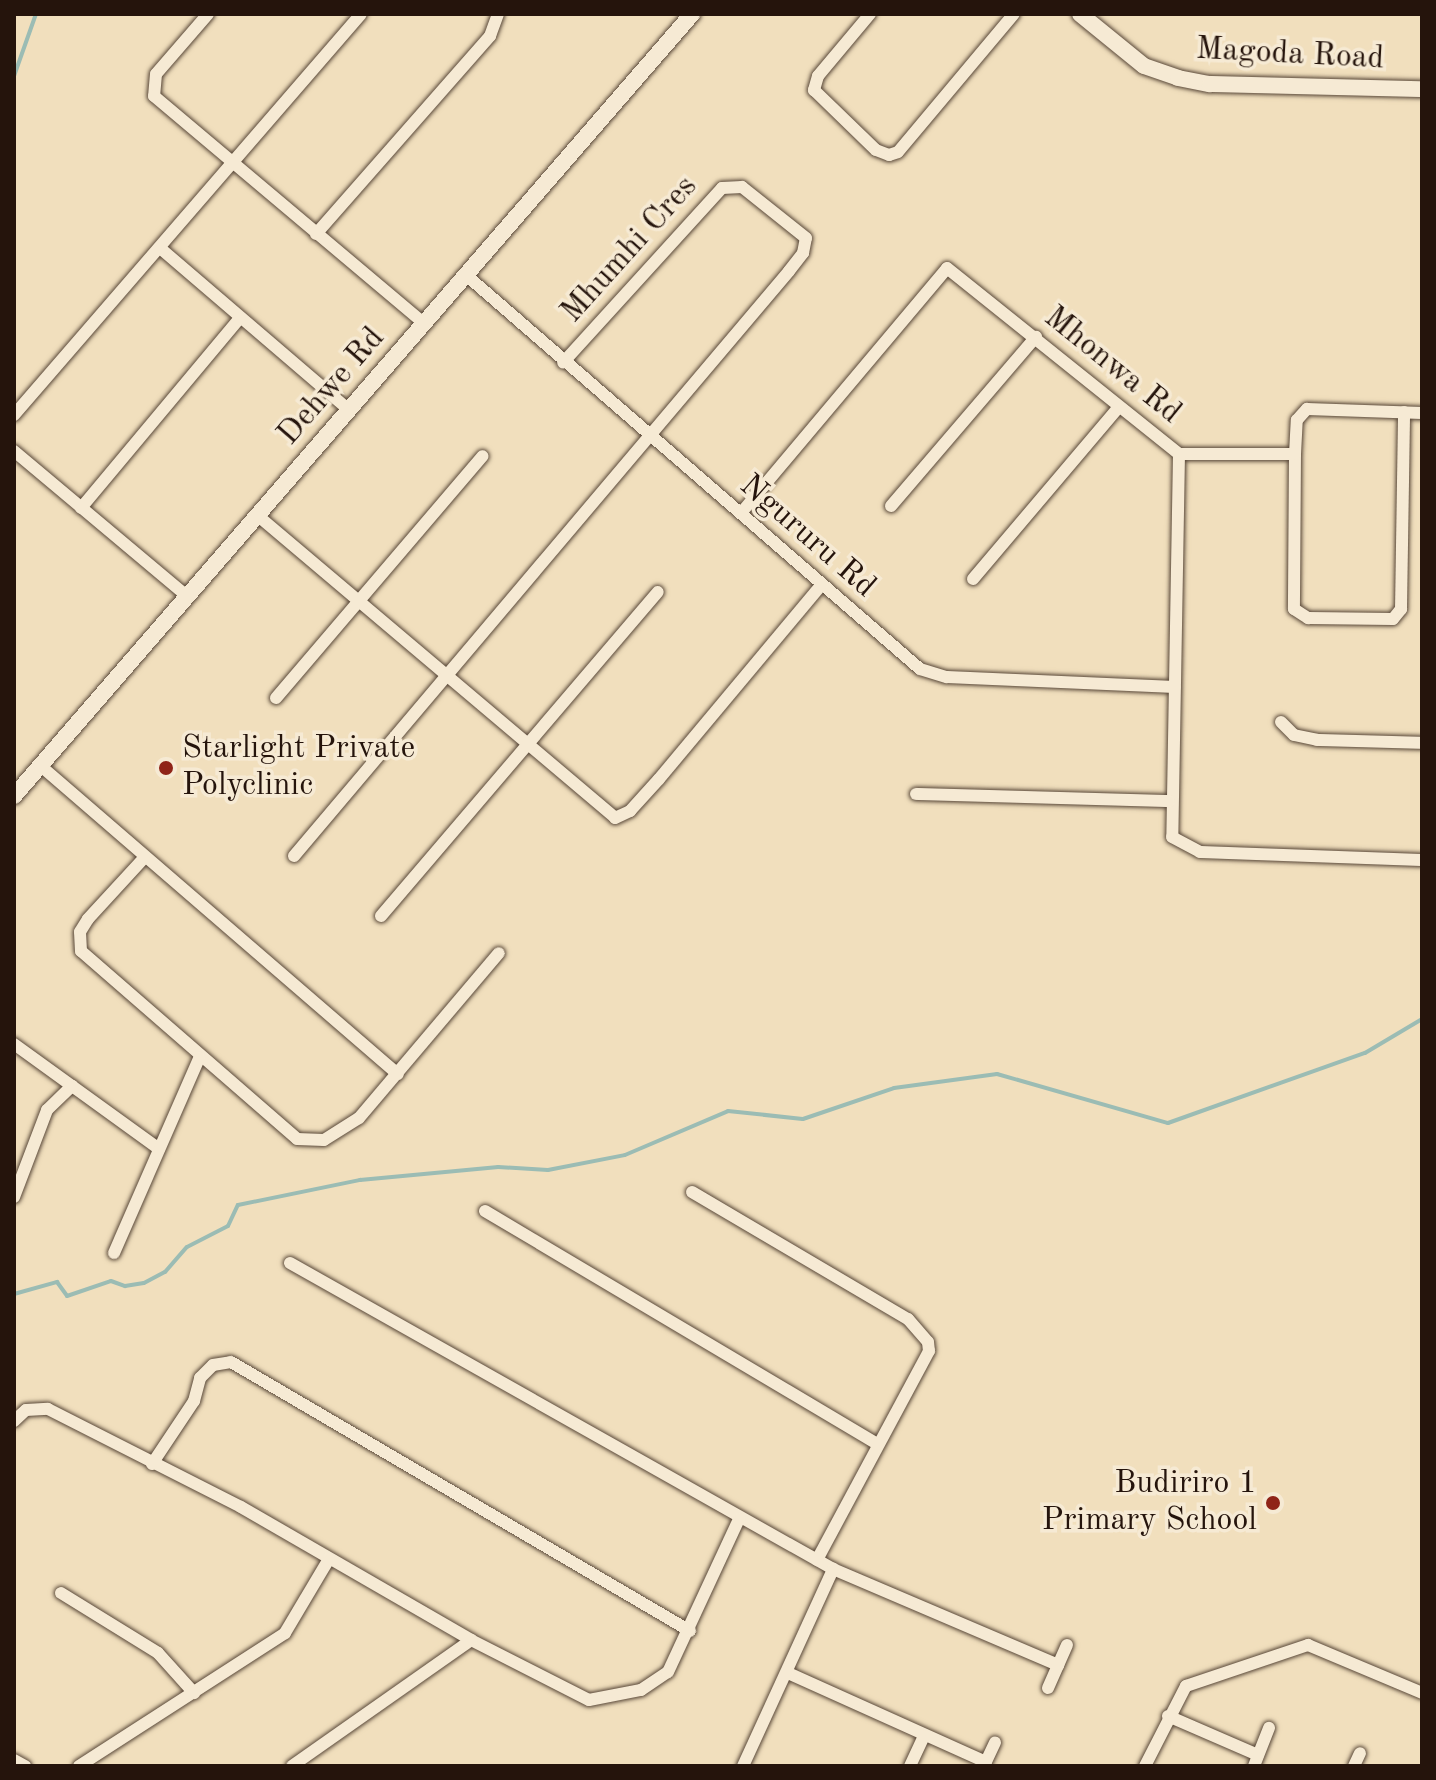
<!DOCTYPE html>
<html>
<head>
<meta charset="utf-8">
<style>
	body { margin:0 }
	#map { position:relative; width:1436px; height:1780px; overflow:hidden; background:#f1dfbd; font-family:"Old Standard TT",serif }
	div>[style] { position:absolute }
	.stream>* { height:4px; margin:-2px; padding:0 2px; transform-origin:2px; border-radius:2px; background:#9bbcb4 }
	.roads { filter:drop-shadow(0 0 2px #584738) drop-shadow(0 0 2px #584738) }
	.street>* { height:12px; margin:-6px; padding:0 6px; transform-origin:6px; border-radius:6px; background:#f6ead4 }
	.secondary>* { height:16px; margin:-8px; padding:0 8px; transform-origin:8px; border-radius:8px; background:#f6ead4 }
	.dots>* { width:22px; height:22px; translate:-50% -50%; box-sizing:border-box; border:4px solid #f6ead4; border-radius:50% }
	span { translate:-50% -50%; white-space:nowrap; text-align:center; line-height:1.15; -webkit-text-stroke:7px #f6ead4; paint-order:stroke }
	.street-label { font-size:32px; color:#25140c }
	.poi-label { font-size:32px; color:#25140c }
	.left { translate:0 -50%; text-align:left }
	.right { translate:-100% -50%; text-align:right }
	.frame { position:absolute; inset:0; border:16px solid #25140c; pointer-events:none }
</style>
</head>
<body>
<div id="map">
	<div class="stream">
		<i style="left:14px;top:76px;width:66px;rotate:-70.5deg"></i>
		<i style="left:14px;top:1294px;width:45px;rotate:-15.6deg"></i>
		<i style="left:57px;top:1282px;width:17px;rotate:54deg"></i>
		<i style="left:67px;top:1296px;width:46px;rotate:-18.8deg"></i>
		<i style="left:111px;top:1281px;width:15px;rotate:20deg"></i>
		<i style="left:125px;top:1286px;width:19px;rotate:-9deg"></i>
		<i style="left:144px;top:1283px;width:24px;rotate:-28deg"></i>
		<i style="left:165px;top:1272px;width:33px;rotate:-49deg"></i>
		<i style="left:187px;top:1247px;width:46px;rotate:-27.1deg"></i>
		<i style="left:228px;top:1226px;width:23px;rotate:-65deg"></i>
		<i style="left:238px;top:1205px;width:125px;rotate:-11.6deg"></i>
		<i style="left:360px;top:1180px;width:139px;rotate:-5.4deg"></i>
		<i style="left:498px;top:1167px;width:50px;rotate:3.4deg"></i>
		<i style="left:548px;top:1170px;width:78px;rotate:-11deg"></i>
		<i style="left:625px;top:1155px;width:112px;rotate:-23.1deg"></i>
		<i style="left:728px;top:1111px;width:75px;rotate:6.1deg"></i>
		<i style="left:803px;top:1119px;width:96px;rotate:-18.8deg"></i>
		<i style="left:894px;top:1088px;width:104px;rotate:-7.7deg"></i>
		<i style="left:997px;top:1074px;width:178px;rotate:16deg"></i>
		<i style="left:1168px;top:1123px;width:209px;rotate:-19.6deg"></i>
		<i style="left:1365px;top:1053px;width:66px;rotate:-30.8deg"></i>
	</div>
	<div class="roads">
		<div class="street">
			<i style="left:208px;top:14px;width:79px;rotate:130.9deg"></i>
			<i style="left:156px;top:74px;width:22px;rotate:95deg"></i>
			<i style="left:154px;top:96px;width:354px;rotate:40.1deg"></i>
			<i style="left:870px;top:14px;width:81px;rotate:130deg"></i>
			<i style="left:818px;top:76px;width:15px;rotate:106deg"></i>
			<i style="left:814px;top:90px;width:86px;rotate:44.1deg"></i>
			<i style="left:876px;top:150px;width:14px;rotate:21deg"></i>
			<i style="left:889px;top:155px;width:9px;rotate:-18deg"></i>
			<i style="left:898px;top:152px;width:180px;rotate:-50deg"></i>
			<i style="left:316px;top:234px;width:264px;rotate:-48.7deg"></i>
			<i style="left:490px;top:36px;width:23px;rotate:-70deg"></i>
			<i style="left:160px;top:248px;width:249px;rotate:40.6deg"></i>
			<i style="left:466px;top:275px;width:601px;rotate:40.95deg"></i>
			<i style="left:920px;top:669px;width:28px;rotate:17deg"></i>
			<i style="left:947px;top:677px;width:228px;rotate:2.5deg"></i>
			<i style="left:14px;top:415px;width:530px;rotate:-49.13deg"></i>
			<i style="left:14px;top:451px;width:226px;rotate:40deg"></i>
			<i style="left:1179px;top:454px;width:383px;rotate:91deg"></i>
			<i style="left:1172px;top:837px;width:32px;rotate:28deg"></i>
			<i style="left:1200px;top:852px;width:222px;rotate:2.1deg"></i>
			<i style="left:1295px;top:454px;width:155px;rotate:90.4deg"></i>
			<i style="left:1294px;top:609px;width:17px;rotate:33deg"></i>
			<i style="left:1308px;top:618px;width:85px;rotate:0.7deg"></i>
			<i style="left:1393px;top:619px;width:13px;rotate:-51deg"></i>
			<i style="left:1401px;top:609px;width:197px;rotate:-89.1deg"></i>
			<i style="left:891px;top:506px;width:223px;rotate:-49.4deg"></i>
			<i style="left:81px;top:508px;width:248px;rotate:-50.1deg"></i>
			<i style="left:741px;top:513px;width:320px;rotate:-49.9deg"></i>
			<i style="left:947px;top:268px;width:297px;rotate:38.7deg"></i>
			<i style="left:1179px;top:454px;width:116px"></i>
			<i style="left:1295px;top:454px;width:34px;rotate:-87deg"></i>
			<i style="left:1297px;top:420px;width:15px;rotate:-48deg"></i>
			<i style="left:1307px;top:409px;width:115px;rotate:2deg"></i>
			<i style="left:257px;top:515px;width:469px;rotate:40.2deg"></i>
			<i style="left:615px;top:818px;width:17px;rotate:-25deg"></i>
			<i style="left:630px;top:811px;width:43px;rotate:-47.8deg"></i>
			<i style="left:659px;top:779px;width:254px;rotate:-50.1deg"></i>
			<i style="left:973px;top:579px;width:224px;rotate:-49.7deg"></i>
			<i style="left:276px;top:698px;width:318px;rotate:-49.5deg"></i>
			<i style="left:1281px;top:722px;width:18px;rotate:45deg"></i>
			<i style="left:1294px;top:735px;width:24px;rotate:12deg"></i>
			<i style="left:1317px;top:740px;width:105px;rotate:1.6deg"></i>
			<i style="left:42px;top:767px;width:470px;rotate:40.8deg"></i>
			<i style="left:916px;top:794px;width:253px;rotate:1.6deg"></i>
			<i style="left:294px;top:856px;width:766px;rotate:-49.76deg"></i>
			<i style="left:789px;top:271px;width:23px;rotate:-52deg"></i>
			<i style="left:803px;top:253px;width:15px;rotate:-79deg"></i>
			<i style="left:806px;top:238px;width:82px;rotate:-141.4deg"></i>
			<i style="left:742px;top:187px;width:20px;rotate:177deg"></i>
			<i style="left:722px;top:188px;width:236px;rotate:132.3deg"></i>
			<i style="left:144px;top:858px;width:83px;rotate:132.6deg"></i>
			<i style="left:88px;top:919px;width:15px;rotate:122deg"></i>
			<i style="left:80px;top:932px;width:19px;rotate:87deg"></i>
			<i style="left:81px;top:951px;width:286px;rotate:41deg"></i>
			<i style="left:297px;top:1139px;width:27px;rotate:2deg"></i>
			<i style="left:324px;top:1140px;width:41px;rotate:-32.2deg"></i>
			<i style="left:359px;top:1118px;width:216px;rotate:-49.7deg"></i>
			<i style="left:381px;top:916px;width:426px;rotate:-49.5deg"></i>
			<i style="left:14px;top:1044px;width:179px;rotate:35.9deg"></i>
			<i style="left:692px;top:1192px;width:251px;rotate:30.5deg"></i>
			<i style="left:908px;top:1319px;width:30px;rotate:49deg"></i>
			<i style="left:928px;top:1342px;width:9px;rotate:84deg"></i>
			<i style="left:929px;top:1351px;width:237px;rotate:118.2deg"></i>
			<i style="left:14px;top:1197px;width:93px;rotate:-69.2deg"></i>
			<i style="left:47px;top:1110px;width:35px;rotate:-44deg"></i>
			<i style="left:485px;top:1211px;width:457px;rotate:30.7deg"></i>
			<i style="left:114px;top:1253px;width:213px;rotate:-66.4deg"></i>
			<i style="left:290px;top:1263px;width:623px;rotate:29.4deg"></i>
			<i style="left:833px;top:1569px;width:245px;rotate:23.1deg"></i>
			<i style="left:14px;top:1421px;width:16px;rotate:-43deg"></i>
			<i style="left:26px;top:1410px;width:22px;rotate:-3deg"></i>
			<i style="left:48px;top:1409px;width:216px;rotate:26.9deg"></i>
			<i style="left:241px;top:1507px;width:266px;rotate:30deg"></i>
			<i style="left:471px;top:1640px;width:132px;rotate:27deg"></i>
			<i style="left:589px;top:1700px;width:53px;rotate:-10.9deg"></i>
			<i style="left:641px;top:1690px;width:32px;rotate:-34deg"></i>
			<i style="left:668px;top:1672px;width:169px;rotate:-65.1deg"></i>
			<i style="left:152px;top:1464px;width:76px;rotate:-56.3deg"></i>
			<i style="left:194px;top:1401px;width:24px;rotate:-75deg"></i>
			<i style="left:200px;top:1378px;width:18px;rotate:-45deg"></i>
			<i style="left:213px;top:1365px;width:18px;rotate:-9deg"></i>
			<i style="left:231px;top:1362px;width:532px;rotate:30.37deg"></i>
			<i style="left:61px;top:1593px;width:114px;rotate:31.7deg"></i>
			<i style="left:158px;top:1653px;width:54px;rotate:48deg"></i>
			<i style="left:788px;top:1673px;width:217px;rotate:24.2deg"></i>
			<i style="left:1048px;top:1688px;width:47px;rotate:-66.2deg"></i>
			<i style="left:1168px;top:1716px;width:98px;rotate:23.4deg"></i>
			<i style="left:14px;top:1760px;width:13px;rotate:29deg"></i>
			<i style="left:79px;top:1766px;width:245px;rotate:-32.8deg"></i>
			<i style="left:285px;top:1633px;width:86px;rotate:-59.3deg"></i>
			<i style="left:292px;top:1766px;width:219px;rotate:-35.1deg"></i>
			<i style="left:743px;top:1766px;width:217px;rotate:-65.4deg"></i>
			<i style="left:910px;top:1766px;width:33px;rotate:-65deg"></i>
			<i style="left:984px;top:1766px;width:26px;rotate:-65deg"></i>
			<i style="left:1145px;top:1766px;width:90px;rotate:-62.9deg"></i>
			<i style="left:1186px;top:1686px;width:129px;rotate:-18.6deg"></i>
			<i style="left:1308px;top:1645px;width:124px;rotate:22.8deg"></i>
			<i style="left:1254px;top:1766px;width:41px;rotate:-68.5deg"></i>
			<i style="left:1354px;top:1766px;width:14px;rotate:-65deg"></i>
		</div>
		<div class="secondary">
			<i style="left:1080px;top:14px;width:82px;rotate:39.1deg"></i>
			<i style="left:1144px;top:66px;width:36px;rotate:19deg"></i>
			<i style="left:1178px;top:78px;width:33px;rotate:11deg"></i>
			<i style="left:1210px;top:84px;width:212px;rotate:1.4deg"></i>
			<i style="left:14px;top:796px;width:1035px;rotate:-49.07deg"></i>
		</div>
	</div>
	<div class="dots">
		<i style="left:166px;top:768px;background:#8f2418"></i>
		<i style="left:1273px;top:1503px;background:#8f2418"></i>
	</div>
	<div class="street-label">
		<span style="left:1290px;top:55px;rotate:3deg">Magoda Road</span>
		<span style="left:630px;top:250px;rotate:-48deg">Mhumhi Cres</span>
		<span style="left:1112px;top:366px;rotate:39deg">Mhonwa Rd</span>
		<span style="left:332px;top:387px;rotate:-49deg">Dehwe Rd</span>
		<span style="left:807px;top:537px;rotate:41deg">Ngururu Rd</span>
	</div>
	<div class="poi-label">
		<span class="left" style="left:182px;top:768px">Starlight Private<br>Polyclinic</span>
		<span class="right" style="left:1257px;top:1503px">Budiriro 1<br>Primary School</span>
	</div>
	<div class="frame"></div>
</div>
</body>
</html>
